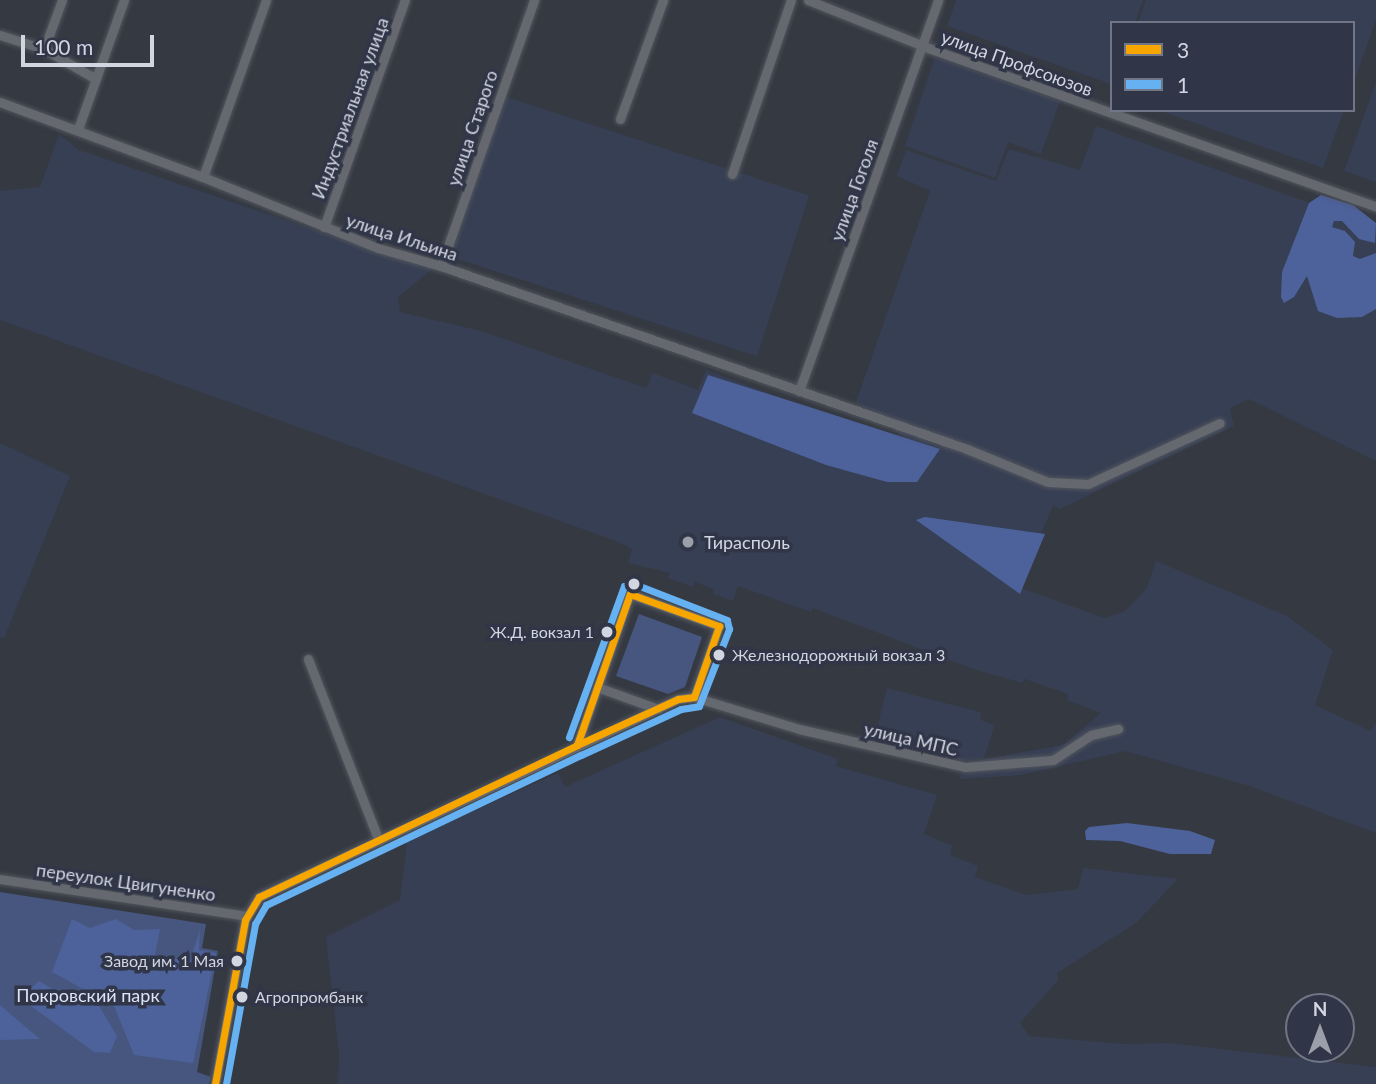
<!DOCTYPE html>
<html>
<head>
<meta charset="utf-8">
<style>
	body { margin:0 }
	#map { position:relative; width:1376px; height:1084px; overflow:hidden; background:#353942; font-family:Lato,sans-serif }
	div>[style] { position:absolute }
	.built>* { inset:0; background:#373f54; transform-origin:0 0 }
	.green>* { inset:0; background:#47567e }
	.forest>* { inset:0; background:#4d619a }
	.roads { filter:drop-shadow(0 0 2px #51555d) drop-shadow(0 0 2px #51555d) }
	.street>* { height:9px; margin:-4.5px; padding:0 4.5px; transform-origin:4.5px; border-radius:4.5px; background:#65696f }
	.bus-1>* { height:7px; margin:-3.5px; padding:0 3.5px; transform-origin:3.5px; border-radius:3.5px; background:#f7a600 }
	.bus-2>* { height:7px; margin:-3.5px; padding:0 3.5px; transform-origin:3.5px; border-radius:3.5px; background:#66b1f2 }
	.dots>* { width:19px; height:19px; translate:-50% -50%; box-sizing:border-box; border:4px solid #303647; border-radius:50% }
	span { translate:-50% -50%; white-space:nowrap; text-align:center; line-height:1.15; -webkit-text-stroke:7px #303647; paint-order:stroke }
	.bus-label { font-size:16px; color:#d1d6e1 }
	.right { translate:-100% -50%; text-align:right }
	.left { translate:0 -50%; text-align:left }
	.street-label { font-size:18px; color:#d1d6e1 }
	.poi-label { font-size:18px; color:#d1d6e1 }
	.park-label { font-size:18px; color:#dde4f7 }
	.legend { position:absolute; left:1110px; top:21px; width:245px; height:91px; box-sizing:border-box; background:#303647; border:2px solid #707685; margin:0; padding:9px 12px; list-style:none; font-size:21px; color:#d1d6e1 }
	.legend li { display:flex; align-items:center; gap:14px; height:35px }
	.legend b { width:35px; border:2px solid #707685 }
	.north { position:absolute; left:1285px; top:993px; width:70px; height:70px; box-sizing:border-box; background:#303647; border:2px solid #707685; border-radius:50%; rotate:0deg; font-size:19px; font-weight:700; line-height:28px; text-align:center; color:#d1d6e1 }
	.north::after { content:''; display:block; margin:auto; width:24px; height:32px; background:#9a9fa9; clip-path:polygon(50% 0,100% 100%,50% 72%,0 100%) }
	.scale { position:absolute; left:21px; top:35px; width:133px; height:32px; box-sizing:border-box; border:4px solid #d1d6e1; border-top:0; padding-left:9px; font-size:21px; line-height:24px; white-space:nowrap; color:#d1d6e1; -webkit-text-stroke:5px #303647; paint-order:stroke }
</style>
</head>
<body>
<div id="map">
	<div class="built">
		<i style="clip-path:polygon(956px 0,1143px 0,1135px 23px,1112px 23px,1111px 84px,947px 26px)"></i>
		<i style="clip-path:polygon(1146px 0,1376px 0,1376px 20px,1353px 84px,1353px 23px,1138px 23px)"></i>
		<i style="clip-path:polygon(935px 57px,1060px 101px,1041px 154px,1008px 142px,995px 178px,905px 146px)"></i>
		<i style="clip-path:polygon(1376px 82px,1376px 182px,1344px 171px)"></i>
		<i style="left:503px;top:96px;width:322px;height:169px;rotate:18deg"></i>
		<i style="clip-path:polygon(1158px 110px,1344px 110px,1323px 168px)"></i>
		<i style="clip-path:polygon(1096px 126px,1376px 227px,1376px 461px,1249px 399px,1230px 408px,1234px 426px,1060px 509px,1053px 506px,1018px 587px,1105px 618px,1125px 611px,1147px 588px,1156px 561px,1287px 616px,1333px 650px,1315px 705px,1370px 731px,1376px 723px,1376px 833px,1250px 786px,1125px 751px,1021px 775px,959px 779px,967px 762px,1063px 745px,1101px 713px,1067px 700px,1068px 694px,1025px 679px,1022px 683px,973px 669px,813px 608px,811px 612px,738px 586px,733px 601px,713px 594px,714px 589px,695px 582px,693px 587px,668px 578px,670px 573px,628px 563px,632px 549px,616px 541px,0 320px,0 191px,40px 187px,59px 134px,79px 150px,417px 265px,420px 262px,436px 266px,398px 297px,400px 312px,481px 331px,646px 388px,653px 373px,698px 390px,706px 370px,919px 449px,856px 402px,930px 191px,897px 176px,906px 150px,996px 181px,1009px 149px,1080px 170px)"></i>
		<i style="clip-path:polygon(0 443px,70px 476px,4px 638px,0 637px)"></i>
		<i style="clip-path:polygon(887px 688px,980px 712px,981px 720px,995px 725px,984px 758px,965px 761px,874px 740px)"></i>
		<i style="clip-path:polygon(720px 717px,838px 759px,836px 766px,937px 795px,924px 834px,952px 846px,950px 855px,978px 866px,975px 877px,1027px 895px,1078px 889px,1083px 868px,1178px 879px,1136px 923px,1057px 973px,1058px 980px,1020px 1023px,1029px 1036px,1124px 1044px,1169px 1043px,1376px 1067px,1376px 1084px,338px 1084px,339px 1054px,326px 937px,400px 900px,407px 841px,558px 773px,565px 787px)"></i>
	</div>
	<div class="green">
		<i style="clip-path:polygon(639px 614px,702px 637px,685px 687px,668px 694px,616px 676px)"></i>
		<i style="clip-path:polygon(0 892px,206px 924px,202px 948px,218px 951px,197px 1072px,211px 1077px,209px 1084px,0 1084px)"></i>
	</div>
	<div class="forest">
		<i style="clip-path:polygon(1321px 195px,1353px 205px,1376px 223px,1375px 243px,1359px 239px,1342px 221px,1334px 221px,1332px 227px,1345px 231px,1355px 242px,1353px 256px,1360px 259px,1376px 253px,1376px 309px,1362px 317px,1337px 318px,1318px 311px,1307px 276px,1294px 297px,1284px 303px,1281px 297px,1282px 272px,1309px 203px)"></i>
		<i style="clip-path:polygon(708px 375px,800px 404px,940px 449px,917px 482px,887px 482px,826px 465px,692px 413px)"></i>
		<i style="clip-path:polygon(925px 517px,1045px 534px,1020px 594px,916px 520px)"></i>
		<i style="clip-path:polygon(1127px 823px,1190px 831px,1215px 840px,1211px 854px,1170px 854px,1120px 841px,1086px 840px,1085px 831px,1089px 827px)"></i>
		<i style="clip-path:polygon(72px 919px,90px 928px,116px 919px,134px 930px,160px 929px,155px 955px,190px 961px,200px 930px,199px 950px,216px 953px,193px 1063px,134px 1055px,114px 1006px,52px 972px)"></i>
		<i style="clip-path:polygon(39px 981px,80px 1005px,98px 1004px,117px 1036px,110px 1053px,94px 1052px,20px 998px)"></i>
		<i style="clip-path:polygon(0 1005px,40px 1039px,0 1040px)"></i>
	</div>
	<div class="roads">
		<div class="street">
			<i style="left:62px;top:0;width:52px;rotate:110.2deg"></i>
			<i style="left:44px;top:49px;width:60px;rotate:30deg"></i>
			<i style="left:808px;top:0;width:132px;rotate:21.7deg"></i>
			<i style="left:931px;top:49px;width:472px;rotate:19.5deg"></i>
			<i style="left:0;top:35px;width:46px;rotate:17.7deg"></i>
			<i style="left:0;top:102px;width:216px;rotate:20.3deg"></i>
			<i style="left:203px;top:177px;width:189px;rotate:22.1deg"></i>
			<i style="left:378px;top:248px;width:66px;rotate:15.9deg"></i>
			<i style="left:441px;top:266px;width:557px;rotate:19.18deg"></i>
			<i style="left:967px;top:449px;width:87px;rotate:22.2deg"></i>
			<i style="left:1048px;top:482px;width:40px;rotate:2.9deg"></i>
			<i style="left:1088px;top:484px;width:145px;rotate:-24.8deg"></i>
			<i style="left:620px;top:119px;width:127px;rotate:-70.1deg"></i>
			<i style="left:78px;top:129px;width:137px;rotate:-70.4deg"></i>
			<i style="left:732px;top:174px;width:184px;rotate:-71.3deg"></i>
			<i style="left:203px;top:177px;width:188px;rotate:-70.4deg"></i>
			<i style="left:324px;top:227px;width:241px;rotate:-70.4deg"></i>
			<i style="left:441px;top:266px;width:282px;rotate:-70.7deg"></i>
			<i style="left:799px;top:391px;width:415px;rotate:-70.4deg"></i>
			<i style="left:308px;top:659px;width:195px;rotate:68.7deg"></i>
			<i style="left:597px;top:687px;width:65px;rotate:19.8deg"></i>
			<i style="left:577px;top:745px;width:160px;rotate:-70.7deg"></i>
			<i style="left:630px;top:594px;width:95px;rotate:19.8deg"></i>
			<i style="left:719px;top:626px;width:75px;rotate:109.4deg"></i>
			<i style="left:0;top:879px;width:250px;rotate:8.5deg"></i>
			<i style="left:215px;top:1084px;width:167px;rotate:-79.6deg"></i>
			<i style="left:245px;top:920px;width:27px;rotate:-59deg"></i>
			<i style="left:259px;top:897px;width:463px;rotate:-25.3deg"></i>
			<i style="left:678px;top:699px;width:16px;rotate:-7deg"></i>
			<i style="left:694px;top:697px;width:110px;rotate:16.9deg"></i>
			<i style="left:799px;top:729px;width:170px;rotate:12.9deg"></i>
			<i style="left:965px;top:767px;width:88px;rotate:-4.5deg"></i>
			<i style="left:1053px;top:760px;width:45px;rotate:-33.3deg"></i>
			<i style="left:1091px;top:735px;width:28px;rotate:-13deg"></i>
		</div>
	</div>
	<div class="bus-1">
		<i style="left:630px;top:594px;width:95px;rotate:19.8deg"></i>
		<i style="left:719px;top:626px;width:75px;rotate:109.4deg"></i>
		<i style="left:694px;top:697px;width:16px;rotate:173deg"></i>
		<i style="left:678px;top:699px;width:111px;rotate:155.5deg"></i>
		<i style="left:577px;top:745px;width:160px;rotate:-70.7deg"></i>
		<i style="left:215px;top:1084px;width:167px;rotate:-79.6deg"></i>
		<i style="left:245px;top:920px;width:27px;rotate:-59deg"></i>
		<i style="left:259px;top:897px;width:352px;rotate:-25.5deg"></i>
	</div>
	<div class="bus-2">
		<i style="left:226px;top:1084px;width:163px;rotate:-79.7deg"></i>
		<i style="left:255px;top:924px;width:22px;rotate:-60deg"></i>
		<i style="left:266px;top:905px;width:349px;rotate:-25.5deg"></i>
		<i style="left:581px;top:755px;width:110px;rotate:-24.7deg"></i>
		<i style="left:681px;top:709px;width:18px;rotate:-9deg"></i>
		<i style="left:699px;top:706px;width:83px;rotate:-68.7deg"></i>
		<i style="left:729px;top:629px;width:9px;rotate:-103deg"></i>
		<i style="left:727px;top:620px;width:100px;rotate:-158.8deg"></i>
		<i style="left:634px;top:584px;width:10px;rotate:169deg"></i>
		<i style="left:624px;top:586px;width:161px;rotate:110deg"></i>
	</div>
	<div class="dots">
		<i style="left:688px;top:542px;background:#9a9fa9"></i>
		<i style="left:634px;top:584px;background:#d1d6e1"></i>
		<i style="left:607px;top:632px;background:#d1d6e1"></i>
		<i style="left:719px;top:655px;background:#d1d6e1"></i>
		<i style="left:237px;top:961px;background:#d1d6e1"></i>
		<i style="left:242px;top:997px;background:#d1d6e1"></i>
	</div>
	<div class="bus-label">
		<span class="right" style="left:594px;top:632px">Ж.Д. вокзал 1</span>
		<span class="left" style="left:732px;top:655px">Железнодорожный вокзал 3</span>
		<span class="right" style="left:224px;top:961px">Завод им. 1 Мая</span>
		<span class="left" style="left:255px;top:997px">Агропромбанк</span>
	</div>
	<div class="street-label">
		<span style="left:1017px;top:63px;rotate:20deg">улица Профсоюзов</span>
		<span style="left:350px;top:108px;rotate:-70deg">Индустриальная улица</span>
		<span style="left:472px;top:128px;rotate:-71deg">улица Старого</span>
		<span style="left:854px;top:190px;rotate:-70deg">улица Гоголя</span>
		<span style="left:402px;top:237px;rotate:18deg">улица Ильина</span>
		<span style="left:911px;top:739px;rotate:13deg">улица МПС</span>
		<span style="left:126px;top:882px;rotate:8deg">переулок Цвигуненко</span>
	</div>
	<div class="poi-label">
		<span class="left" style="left:704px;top:542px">Тирасполь</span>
	</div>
	<div class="park-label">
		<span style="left:88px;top:995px">Покровский парк</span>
	</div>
	<ul class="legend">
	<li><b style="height:9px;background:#f7a600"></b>3</li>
	<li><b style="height:9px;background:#66b1f2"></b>1</li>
	</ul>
	<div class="north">N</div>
	<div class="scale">100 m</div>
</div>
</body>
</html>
